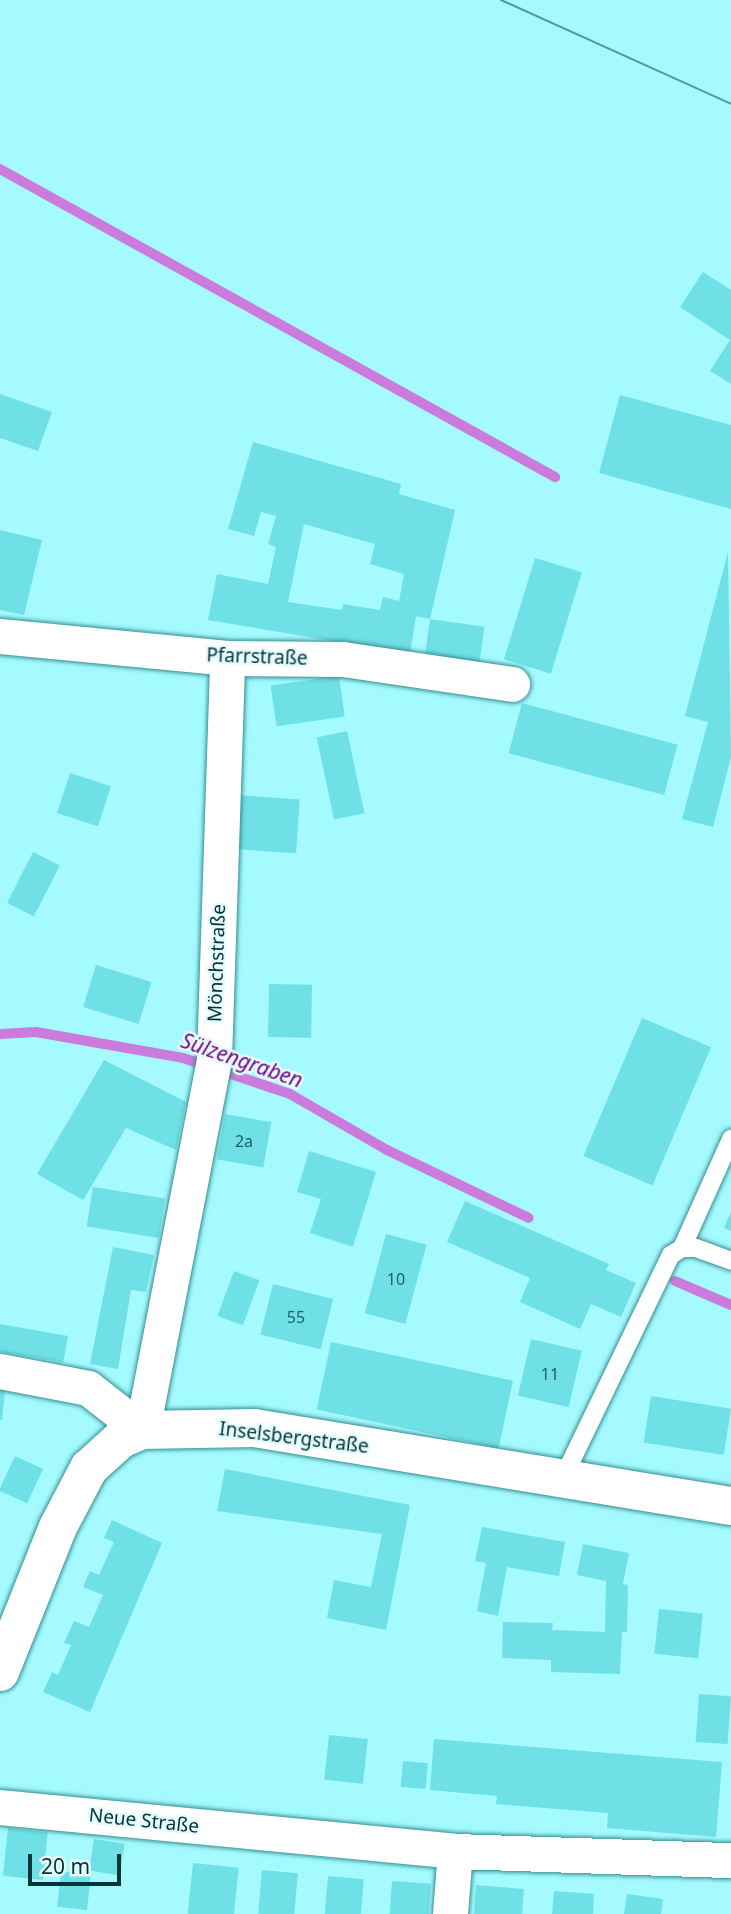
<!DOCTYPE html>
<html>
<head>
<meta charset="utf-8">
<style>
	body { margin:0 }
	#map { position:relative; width:731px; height:1914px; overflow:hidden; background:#a4fafe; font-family:"Noto Sans",sans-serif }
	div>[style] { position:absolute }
	.stream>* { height:10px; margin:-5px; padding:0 5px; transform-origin:5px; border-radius:5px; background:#ca7bdc }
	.building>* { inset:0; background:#6fe0e6; transform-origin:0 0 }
	.roads { filter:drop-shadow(0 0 2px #358d91) drop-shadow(0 0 2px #358d91) }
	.lane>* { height:18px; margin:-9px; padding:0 9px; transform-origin:9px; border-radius:9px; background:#fff }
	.street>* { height:35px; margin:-17.5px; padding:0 17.5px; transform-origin:17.5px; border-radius:17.5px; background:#fff }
	.secondary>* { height:38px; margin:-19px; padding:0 19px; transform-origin:19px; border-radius:19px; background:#fff }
	.tram>* { height:2px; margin:-1px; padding:0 1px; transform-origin:1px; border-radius:1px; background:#52989b }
	span { translate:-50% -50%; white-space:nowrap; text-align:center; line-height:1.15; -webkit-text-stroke:5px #e6fafb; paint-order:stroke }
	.number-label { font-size:16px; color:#1c6064 }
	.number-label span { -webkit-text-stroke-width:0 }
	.street-label { font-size:19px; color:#003638 }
	.water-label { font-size:21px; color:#750b89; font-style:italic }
	.scale { position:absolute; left:28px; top:1854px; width:93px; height:32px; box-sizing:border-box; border:4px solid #003638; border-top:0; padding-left:9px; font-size:21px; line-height:24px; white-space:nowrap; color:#003638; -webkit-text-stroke:5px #e6fafb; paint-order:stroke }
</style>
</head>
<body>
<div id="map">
	<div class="stream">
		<i style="left:0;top:169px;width:635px;rotate:29.03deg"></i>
		<i style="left:0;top:1034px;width:36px;rotate:-3deg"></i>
		<i style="left:36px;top:1032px;width:149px;rotate:10deg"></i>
		<i style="left:183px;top:1058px;width:113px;rotate:18.6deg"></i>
		<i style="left:290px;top:1094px;width:112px;rotate:30deg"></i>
		<i style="left:387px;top:1150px;width:157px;rotate:25.6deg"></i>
		<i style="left:675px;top:1281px;width:61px;rotate:23.2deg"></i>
	</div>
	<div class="building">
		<i style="clip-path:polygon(703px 272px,731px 290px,731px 384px,710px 371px,730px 340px,680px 307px)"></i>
		<i style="clip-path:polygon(0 394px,52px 412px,38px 451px,0 438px)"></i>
		<i style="clip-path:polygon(620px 395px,731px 425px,731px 509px,599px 473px)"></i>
		<i style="clip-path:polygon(evenodd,253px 442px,401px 484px,399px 494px,455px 510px,430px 619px,416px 616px,410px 654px,208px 620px,217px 574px,268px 584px,276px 547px,268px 544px,276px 516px,261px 512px,254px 536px,228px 529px,253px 442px,304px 524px,375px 544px,370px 564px,404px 574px,399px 601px,383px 597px,380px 610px,343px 604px,342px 610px,288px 602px,304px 524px)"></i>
		<i style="clip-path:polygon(0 530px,42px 540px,24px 615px,0 610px)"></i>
		<i style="clip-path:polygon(728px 552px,731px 757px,713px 827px,682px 819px,708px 722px,685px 716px)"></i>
		<i style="left:535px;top:558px;width:49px;height:106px;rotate:17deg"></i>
		<i style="left:430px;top:619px;width:55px;height:38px;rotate:8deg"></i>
		<i style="left:339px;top:676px;width:41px;height:69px;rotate:82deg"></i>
		<i style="left:522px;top:703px;width:161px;height:52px;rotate:15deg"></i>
		<i style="left:347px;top:731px;width:84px;height:31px;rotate:78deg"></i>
		<i style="left:70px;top:773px;width:43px;height:42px;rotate:18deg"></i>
		<i style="left:236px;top:795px;width:64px;height:54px;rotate:4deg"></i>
		<i style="left:33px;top:852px;width:30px;height:57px;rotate:27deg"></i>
		<i style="left:96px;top:965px;width:58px;height:44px;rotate:17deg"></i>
		<i style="left:269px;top:984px;width:43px;height:53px;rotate:1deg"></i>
		<i style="left:642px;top:1018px;width:75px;height:150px;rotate:23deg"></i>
		<i style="clip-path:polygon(104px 1060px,186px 1102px,176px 1150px,126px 1128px,83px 1200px,37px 1174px)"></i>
		<i style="left:225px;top:1114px;width:47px;height:46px;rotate:10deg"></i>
		<i style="clip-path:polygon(309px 1151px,376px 1172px,353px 1247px,310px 1233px,321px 1199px,297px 1192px)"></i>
		<i style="left:93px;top:1187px;width:73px;height:40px;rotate:9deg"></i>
		<i style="clip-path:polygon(465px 1201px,609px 1264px,606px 1270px,636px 1283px,621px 1317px,591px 1304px,580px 1329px,520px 1302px,530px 1278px,447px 1242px)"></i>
		<i style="clip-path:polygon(731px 1212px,731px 1231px,724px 1228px)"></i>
		<i style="left:386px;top:1234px;width:42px;height:82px;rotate:15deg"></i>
		<i style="clip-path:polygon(113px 1247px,154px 1255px,146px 1292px,131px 1290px,118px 1369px,90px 1364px)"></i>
		<i style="left:234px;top:1271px;width:27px;height:48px;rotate:20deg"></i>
		<i style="left:273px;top:1284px;width:62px;height:52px;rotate:14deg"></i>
		<i style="left:0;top:1324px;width:69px;height:27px;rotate:10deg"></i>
		<i style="left:531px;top:1339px;width:52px;height:58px;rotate:13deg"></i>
		<i style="left:331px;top:1342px;width:186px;height:69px;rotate:12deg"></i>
		<i style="clip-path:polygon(0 1389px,5px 1390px,2px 1420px,0 1420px)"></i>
		<i style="left:651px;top:1396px;width:81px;height:47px;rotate:9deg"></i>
		<i style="left:15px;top:1456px;width:31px;height:38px;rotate:25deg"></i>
		<i style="clip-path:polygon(225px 1469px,410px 1505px,386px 1630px,327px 1618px,334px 1580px,371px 1587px,382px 1534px,217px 1511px)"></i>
		<i style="clip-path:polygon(112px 1520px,162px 1543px,90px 1712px,43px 1692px,52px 1672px,58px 1675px,71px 1645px,64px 1643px,74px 1621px,89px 1627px,103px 1595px,83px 1587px,90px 1571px,99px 1575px,114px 1542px,104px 1538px)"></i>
		<i style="clip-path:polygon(482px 1527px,565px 1542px,559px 1576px,507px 1567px,498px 1616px,477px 1611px,486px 1563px,475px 1561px)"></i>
		<i style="clip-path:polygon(583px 1544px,629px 1553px,623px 1584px,628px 1585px,627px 1632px,622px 1632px,620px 1674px,551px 1672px,551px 1660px,502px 1658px,503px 1622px,553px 1623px,552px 1630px,605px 1632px,606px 1581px,577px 1575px)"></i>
		<i style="left:659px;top:1609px;width:44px;height:45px;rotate:6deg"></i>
		<i style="left:699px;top:1694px;width:32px;height:48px;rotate:4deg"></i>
		<i style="left:329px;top:1735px;width:39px;height:45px;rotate:6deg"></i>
		<i style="clip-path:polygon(434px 1739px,722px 1762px,716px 1837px,607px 1828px,608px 1813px,496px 1804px,497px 1796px,430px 1790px)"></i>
		<i style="left:403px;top:1761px;width:25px;height:26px;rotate:5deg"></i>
		<i style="left:8px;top:1828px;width:40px;height:48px;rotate:6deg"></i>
		<i style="left:94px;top:1839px;width:31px;height:32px;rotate:9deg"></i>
		<i style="left:193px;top:1863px;width:46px;height:51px;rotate:6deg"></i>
		<i style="left:262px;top:1870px;width:36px;height:44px;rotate:5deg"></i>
		<i style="left:61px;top:1871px;width:30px;height:36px;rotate:6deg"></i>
		<i style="left:328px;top:1876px;width:36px;height:38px;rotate:5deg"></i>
		<i style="left:392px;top:1881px;width:39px;height:33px;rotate:4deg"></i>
		<i style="clip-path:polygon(476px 1885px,524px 1889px,522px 1914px,474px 1914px)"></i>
		<i style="clip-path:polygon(554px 1891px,594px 1894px,593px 1914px,552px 1914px)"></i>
		<i style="clip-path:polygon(627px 1894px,663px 1899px,661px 1914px,624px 1914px)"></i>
	</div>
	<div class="roads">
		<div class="lane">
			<i style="left:682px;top:1248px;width:120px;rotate:-65.8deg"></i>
			<i style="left:563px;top:1478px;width:248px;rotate:-64.2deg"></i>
			<i style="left:671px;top:1255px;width:13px;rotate:-32deg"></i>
			<i style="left:682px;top:1248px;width:14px"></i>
			<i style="left:696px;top:1248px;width:37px;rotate:20deg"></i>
		</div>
		<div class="street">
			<i style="left:0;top:636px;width:228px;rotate:5.5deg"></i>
			<i style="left:227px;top:658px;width:116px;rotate:0.5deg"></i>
			<i style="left:343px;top:659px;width:171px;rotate:8.4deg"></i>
			<i style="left:0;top:1371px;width:90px;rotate:10.9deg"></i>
			<i style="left:88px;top:1388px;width:68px;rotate:37.9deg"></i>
			<i style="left:142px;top:1430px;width:379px;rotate:-79deg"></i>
			<i style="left:214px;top:1058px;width:400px;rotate:-88.1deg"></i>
			<i style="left:0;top:1807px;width:457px;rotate:5.5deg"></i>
			<i style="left:455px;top:1851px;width:276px;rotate:1.9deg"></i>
			<i style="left:450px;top:1914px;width:63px;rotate:-85.5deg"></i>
		</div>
		<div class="secondary">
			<i style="left:0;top:1672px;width:156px;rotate:-68.2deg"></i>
			<i style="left:58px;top:1527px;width:67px;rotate:-62.3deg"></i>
			<i style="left:89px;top:1468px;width:43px;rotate:-42.2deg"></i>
			<i style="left:121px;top:1439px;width:23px;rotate:-23deg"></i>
			<i style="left:142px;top:1430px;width:112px;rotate:-1deg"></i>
			<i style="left:254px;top:1428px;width:483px;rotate:9.3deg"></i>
		</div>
	</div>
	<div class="tram">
		<i style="left:501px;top:0;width:252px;rotate:24.3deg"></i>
	</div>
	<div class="number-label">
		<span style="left:244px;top:1141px">2a</span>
		<span style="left:396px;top:1279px">10</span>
		<span style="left:296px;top:1317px">55</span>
		<span style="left:550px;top:1374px">11</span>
	</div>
	<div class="street-label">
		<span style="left:257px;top:657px;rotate:2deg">Pfarrstraße</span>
		<span style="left:217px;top:963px;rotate:-88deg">Mönchstraße</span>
		<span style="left:294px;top:1438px;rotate:7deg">Inselsbergstraße</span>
		<span style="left:144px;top:1821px;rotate:6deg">Neue Straße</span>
	</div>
	<div class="water-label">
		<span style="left:242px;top:1060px;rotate:19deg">Sülzengraben</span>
	</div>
	<div class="scale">20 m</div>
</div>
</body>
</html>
